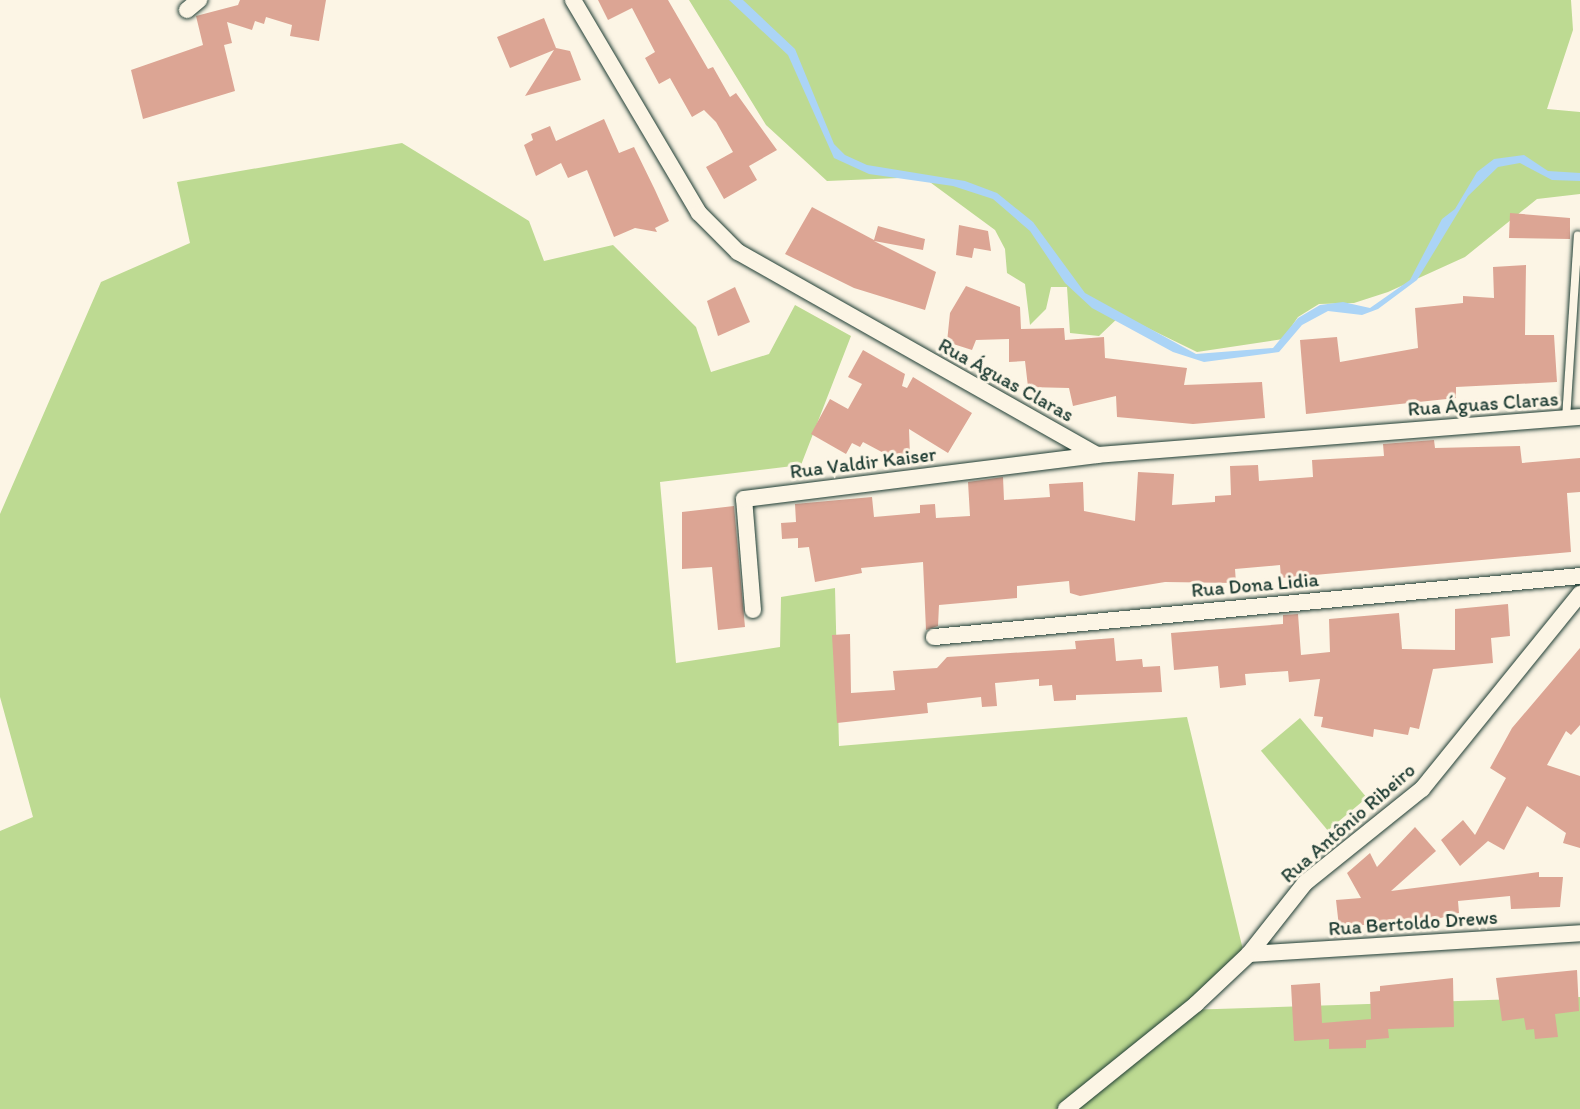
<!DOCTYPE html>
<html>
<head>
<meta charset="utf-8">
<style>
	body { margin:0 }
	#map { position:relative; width:1580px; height:1109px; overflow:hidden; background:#fcf5e5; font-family:Itim,sans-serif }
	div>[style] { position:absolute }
	.green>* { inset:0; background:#bdda92; transform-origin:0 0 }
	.water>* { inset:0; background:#abd4f6 }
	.building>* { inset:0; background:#dca594 }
	.roads { filter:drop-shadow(0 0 2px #1f3d34) drop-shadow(0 0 2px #1f3d34) }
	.service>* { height:8px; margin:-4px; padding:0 4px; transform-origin:4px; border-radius:4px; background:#fcf5e5 }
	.minor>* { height:16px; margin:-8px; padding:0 8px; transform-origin:8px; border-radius:8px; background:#fcf5e5 }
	span { translate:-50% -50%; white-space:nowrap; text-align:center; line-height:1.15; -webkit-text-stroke:6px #fcf5e5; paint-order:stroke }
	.street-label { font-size:20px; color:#1f3d34 }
</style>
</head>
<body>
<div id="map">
	<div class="green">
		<i style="clip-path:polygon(689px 0,1571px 0,1573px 30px,1547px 109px,1580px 112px,1580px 194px,1537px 199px,1465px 257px,1388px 292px,1354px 303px,1319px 304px,1298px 317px,1283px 339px,1197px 352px,1121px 315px,1099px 336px,1070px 333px,1067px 287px,1051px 287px,1046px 309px,1030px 325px,1025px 284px,1007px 273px,1005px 249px,995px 230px,923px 177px,827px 181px,766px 125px)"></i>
		<i style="clip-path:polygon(402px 143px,529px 221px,544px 261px,613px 245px,696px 327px,711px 372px,769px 354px,795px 305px,851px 336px,801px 465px,660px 482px,676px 663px,780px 647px,781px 597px,835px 588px,839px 746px,1187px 717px,1244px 954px,1185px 1010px,1580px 997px,1580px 1109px,0 1109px,0 831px,33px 817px,0 697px,0 514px,101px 282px,190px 243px,177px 182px)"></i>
		<i style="left:1300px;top:718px;width:104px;height:51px;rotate:50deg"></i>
	</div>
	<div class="water">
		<i style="clip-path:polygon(729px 0,743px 0,795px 49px,834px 144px,845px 155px,867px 165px,965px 181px,997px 193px,1033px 222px,1085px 293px,1196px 354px,1273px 348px,1298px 318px,1320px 305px,1343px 302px,1370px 308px,1410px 280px,1442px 219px,1455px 209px,1477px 172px,1494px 159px,1524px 155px,1548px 171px,1580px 173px,1580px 181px,1552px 180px,1520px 163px,1498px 167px,1468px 196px,1417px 280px,1378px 309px,1362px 315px,1328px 311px,1302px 325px,1279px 352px,1204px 362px,1173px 352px,1092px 308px,1065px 283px,1030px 231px,993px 199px,953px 186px,869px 174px,834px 158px,788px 55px)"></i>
	</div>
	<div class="building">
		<i style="clip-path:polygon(240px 0,326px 0,319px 41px,290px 36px,292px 25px,266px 17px,264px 24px,255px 21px,252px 30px,227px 22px,232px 43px,224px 45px,235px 91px,143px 119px,131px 70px,203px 45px,196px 16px,238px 5px)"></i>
		<i style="clip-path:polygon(598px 0,668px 0,708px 69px,713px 67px,730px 97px,736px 93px,777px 150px,749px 166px,757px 180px,724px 199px,706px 167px,733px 152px,716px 122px,704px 110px,692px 117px,670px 78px,659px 84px,645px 58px,655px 52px,632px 8px,608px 20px)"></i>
		<i style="clip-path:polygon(544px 18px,556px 48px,570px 51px,581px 80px,525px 96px,554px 50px,510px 68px,497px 37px)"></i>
		<i style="clip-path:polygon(604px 119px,619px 153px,634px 147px,655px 190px,669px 221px,655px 228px,657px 232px,635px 228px,614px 237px,587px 170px,568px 178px,561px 163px,536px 176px,524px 145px,533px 140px,531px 134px,550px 126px,556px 141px)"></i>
		<i style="clip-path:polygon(812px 207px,874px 240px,878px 226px,925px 239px,923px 250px,874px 241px,936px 272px,925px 310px,854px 288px,785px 254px)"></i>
		<i style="clip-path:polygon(1510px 213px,1570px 218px,1570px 239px,1509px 238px)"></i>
		<i style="clip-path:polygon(959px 225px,988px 231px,991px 251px,974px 248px,972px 258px,956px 255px)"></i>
		<i style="clip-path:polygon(1526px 265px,1525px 335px,1554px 335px,1557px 382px,1456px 387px,1456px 398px,1306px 414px,1300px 340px,1337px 337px,1340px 362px,1418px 348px,1415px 308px,1463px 303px,1463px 296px,1494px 298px,1493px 267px)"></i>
		<i style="clip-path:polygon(966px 286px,1020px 307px,1021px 329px,1064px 328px,1065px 340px,1104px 337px,1105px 358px,1187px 368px,1184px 385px,1262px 382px,1265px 418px,1193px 424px,1117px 417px,1116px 396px,1073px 406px,1069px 388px,1028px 387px,1025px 361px,1009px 362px,1009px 339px,976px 340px,972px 350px,947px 342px,950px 313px)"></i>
		<i style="clip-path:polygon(735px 287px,750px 322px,718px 336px,707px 301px)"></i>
		<i style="clip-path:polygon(863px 350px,905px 374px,902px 386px,907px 388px,913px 377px,972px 413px,948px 453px,909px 429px,910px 456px,893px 458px,863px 442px,860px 447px,852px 443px,846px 454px,811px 434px,830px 399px,848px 409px,862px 384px,848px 377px)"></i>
		<i style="clip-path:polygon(1434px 440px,1435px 448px,1520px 446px,1522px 463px,1580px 458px,1580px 492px,1567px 493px,1571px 552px,1281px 578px,1280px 565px,1235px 569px,1236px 583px,1165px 582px,1080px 596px,1070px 593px,1069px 581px,1017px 586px,1017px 598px,939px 605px,938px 626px,926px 630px,923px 562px,861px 568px,862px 573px,815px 582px,809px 547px,798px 548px,798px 538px,782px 539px,781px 523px,796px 522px,795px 504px,872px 497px,874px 517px,920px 513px,920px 505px,935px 504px,936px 518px,970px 516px,968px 482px,1003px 477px,1004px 500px,1050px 497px,1049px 484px,1083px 482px,1084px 511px,1135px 521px,1138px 472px,1174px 474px,1172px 505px,1215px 502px,1215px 496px,1231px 495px,1230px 466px,1258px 465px,1259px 481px,1313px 477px,1312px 460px,1384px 456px,1383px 444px)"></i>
		<i style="clip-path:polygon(734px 506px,745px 627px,718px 630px,712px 567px,682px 569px,682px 512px)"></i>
		<i style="clip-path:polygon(1508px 604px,1510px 636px,1491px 638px,1493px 663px,1433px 669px,1419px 729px,1410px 727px,1408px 735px,1374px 729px,1373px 737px,1321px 727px,1323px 717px,1314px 716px,1320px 679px,1289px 682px,1288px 671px,1245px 674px,1246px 685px,1220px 688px,1218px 666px,1174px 670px,1171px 633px,1283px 624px,1283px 615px,1298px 614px,1301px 655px,1330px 652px,1329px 619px,1399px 613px,1402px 649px,1455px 650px,1455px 609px)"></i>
		<i style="clip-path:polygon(850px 634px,851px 693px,895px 690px,893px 671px,937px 668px,947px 657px,1076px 649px,1075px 641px,1114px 638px,1116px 661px,1142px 659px,1143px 667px,1160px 666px,1162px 692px,1076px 695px,1076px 700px,1054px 701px,1052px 685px,1039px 686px,1039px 679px,995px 683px,997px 706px,982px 707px,981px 697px,927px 703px,928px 713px,837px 723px,832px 635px)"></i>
		<i style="clip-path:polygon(1580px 648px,1580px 725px,1571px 735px,1566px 731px,1547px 765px,1580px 776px,1580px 848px,1563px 843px,1566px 833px,1527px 806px,1504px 850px,1488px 841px,1460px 866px,1441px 840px,1463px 820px,1475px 835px,1506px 778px,1490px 768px,1512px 728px)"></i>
		<i style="clip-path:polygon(1415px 827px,1436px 851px,1391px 891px,1539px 872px,1539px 877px,1563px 877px,1560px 907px,1511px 909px,1510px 896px,1458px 901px,1459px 913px,1437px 919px,1339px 927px,1336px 900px,1361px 898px,1347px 873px,1370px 853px,1377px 867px)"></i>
		<i style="clip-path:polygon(1577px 970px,1579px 1011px,1555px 1014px,1558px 1037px,1535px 1039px,1534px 1029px,1526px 1030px,1524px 1018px,1502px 1021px,1496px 978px)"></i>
		<i style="clip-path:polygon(1453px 978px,1454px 1027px,1388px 1029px,1389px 1038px,1366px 1040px,1366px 1048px,1329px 1049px,1329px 1039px,1294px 1041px,1291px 985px,1320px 983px,1322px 1023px,1371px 1019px,1370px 992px,1380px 991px,1380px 986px)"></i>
	</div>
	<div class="roads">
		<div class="service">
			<i style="left:1566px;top:419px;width:184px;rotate:-86.3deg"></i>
		</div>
		<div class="minor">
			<i style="left:573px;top:0;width:247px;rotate:59.4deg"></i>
			<i style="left:699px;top:213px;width:55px;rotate:45deg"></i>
			<i style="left:738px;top:252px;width:412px;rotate:29.5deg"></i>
			<i style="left:1097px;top:455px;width:484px;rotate:-4.5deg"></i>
			<i style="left:187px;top:10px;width:16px;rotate:-40deg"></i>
			<i style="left:753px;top:610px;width:111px;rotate:-94.6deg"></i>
			<i style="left:744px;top:499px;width:356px;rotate:-7.1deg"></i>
			<i style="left:934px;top:637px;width:649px;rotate:-5.39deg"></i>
			<i style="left:1249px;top:954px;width:332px;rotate:-3.6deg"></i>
			<i style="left:1066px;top:1109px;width:167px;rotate:-38.9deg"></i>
			<i style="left:1196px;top:1004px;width:73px;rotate:-43.3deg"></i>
			<i style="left:1249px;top:954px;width:90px;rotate:-51.7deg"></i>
			<i style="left:1305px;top:883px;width:150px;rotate:-38.8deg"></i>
			<i style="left:1422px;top:789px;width:251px;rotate:-51deg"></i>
		</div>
	</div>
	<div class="street-label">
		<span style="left:1006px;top:380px;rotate:29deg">Rua Águas Claras</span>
		<span style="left:1483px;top:404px;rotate:-4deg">Rua Águas Claras</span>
		<span style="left:863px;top:463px;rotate:-7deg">Rua Valdir Kaiser</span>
		<span style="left:1255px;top:585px;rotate:-5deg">Rua Dona Lidia</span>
		<span style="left:1348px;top:823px;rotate:-41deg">Rua Antônio Ribeiro</span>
		<span style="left:1413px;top:923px;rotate:-4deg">Rua Bertoldo Drews</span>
	</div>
</div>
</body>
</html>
